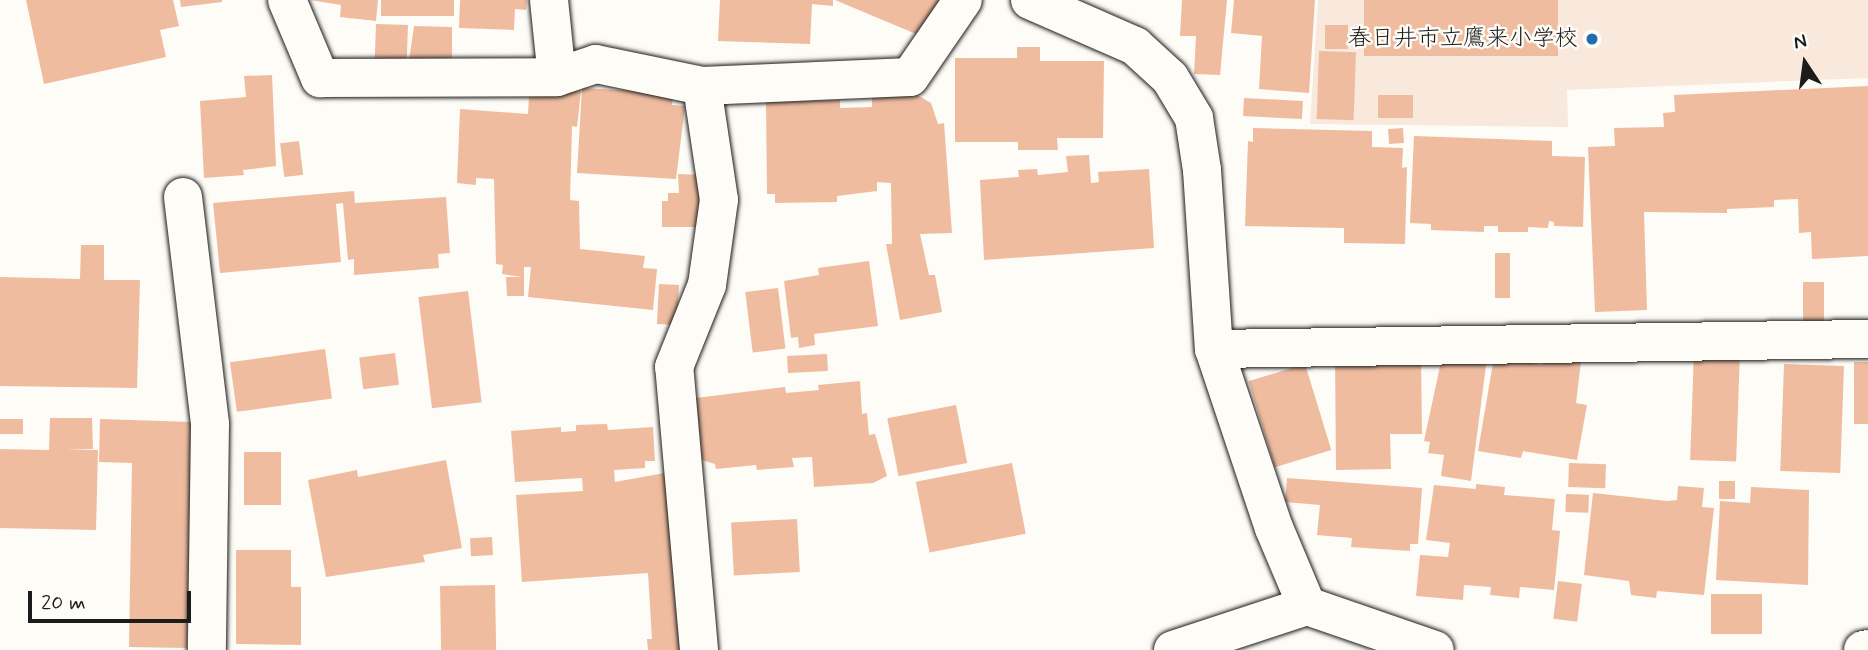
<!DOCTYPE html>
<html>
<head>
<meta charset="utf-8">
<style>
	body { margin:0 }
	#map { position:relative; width:1868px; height:650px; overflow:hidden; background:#fdfcf7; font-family:Mynerve,"Klee One",sans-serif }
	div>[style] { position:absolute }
	.built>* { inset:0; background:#f9e9dd }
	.building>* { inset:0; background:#efbca0; transform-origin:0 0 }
	.roads { filter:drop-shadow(0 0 2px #1c1c1c) drop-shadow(0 0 2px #1c1c1c) }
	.street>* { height:38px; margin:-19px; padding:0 19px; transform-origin:19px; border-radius:19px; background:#fdfcf7 }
	.dots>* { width:19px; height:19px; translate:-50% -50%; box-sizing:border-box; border:4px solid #fdfcf7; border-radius:50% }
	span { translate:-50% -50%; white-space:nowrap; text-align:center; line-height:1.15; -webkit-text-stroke:5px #fdfcf7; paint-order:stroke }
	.poi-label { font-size:23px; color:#1c1c1c }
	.right { translate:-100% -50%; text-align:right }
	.north { position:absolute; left:1770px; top:28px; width:70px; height:70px; -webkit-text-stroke:5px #fdfcf7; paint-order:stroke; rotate:347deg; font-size:19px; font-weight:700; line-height:28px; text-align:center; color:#1c1c1c }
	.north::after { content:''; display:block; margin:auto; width:24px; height:32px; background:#1c1c1c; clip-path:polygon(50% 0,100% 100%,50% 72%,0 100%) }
	.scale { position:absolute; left:28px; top:591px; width:163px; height:32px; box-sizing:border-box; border:4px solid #1c1c1c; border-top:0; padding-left:9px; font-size:21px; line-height:24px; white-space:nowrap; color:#1c1c1c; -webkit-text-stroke:5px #fdfcf7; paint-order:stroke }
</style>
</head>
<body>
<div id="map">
	<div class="built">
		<i style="clip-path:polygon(1318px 0,1868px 0,1868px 78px,1567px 90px,1568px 127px,1310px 124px)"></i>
	</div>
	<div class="building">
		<i style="clip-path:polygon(26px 0,173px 0,179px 26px,160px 30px,166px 57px,44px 84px)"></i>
		<i style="clip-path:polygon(180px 0,222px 0,222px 2px,181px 7px)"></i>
		<i style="clip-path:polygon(310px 0,378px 0,376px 21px,340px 17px,341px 5px)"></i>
		<i style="left:381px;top:0;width:73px;height:16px"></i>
		<i style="clip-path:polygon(460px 0,527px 0,526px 10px,515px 9px,514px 30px,459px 28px)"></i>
		<i style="clip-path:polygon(720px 0,833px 0,833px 6px,812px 4px,810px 44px,718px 41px)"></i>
		<i style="clip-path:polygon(835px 0,946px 0,928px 39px)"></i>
		<i style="clip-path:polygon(1182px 0,1227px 0,1220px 75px,1194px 74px,1196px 36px,1180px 36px)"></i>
		<i style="clip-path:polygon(1234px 0,1315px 0,1309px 93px,1259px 89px,1262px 36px,1231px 33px)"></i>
		<i style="left:1364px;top:0;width:194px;height:56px"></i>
		<i style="left:376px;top:24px;width:32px;height:40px;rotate:2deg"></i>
		<i style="left:1325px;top:25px;width:23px;height:24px"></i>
		<i style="clip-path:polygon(414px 26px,452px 27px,452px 64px,409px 61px)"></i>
		<i style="clip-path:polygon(1017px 47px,1040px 47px,1040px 61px,1104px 61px,1103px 138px,1057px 138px,1058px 150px,1018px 150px,1018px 142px,955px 142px,955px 58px,1017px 58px)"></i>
		<i style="left:1319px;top:51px;width:37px;height:68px;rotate:2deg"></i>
		<i style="clip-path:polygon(272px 75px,276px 166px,243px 170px,244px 175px,204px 178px,200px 101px,246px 97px,244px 76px)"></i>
		<i style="clip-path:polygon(1868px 86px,1868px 256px,1812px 259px,1811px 232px,1799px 233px,1798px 199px,1774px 200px,1774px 207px,1727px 209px,1727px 213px,1644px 212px,1647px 310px,1595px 312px,1588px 147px,1615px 146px,1614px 128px,1664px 127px,1663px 113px,1675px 112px,1674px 95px)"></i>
		<i style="clip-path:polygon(582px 88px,673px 93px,672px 105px,685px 106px,676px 179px,577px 173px)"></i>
		<i style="clip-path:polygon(581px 91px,577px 127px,572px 126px,570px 200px,579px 201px,580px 249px,645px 256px,643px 268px,657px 269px,653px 310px,528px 297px,531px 267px,524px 267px,524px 296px,507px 296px,506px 277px,522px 277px,502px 274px,503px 265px,496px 264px,494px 179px,476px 178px,476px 185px,457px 183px,460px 109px,528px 114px,529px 96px)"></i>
		<i style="clip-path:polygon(872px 91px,912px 92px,931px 103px,938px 124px,944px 123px,952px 233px,920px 234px,929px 275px,935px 275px,942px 312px,900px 320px,886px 244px,892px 244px,891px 183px,877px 182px,877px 191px,837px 196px,837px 202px,775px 203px,775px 194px,767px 194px,766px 102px,840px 100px,840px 108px,872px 107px)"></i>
		<i style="left:1378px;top:95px;width:35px;height:23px"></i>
		<i style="left:1244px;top:98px;width:59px;height:18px;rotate:3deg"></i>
		<i style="clip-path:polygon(1253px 128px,1372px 131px,1372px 147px,1403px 148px,1402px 168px,1407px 167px,1405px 244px,1344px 243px,1344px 228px,1245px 226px,1248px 141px,1253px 142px)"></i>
		<i style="left:1403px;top:128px;width:15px;height:15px;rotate:86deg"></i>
		<i style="clip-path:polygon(1414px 136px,1552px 141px,1552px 156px,1585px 157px,1583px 227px,1554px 226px,1554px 222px,1549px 221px,1548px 228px,1528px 227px,1528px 232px,1498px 232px,1498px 226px,1484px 226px,1484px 232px,1431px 230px,1431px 224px,1410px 223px)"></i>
		<i style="left:299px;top:141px;width:34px;height:19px;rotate:83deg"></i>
		<i style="clip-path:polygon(1089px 155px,1091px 183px,1099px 182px,1098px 172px,1149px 169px,1154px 248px,984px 260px,980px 180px,1019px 177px,1018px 170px,1037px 169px,1038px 175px,1068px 172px,1066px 156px)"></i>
		<i style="clip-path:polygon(678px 174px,700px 175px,700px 227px,662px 227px,662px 201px,668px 201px,668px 193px,679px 193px)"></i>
		<i style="clip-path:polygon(354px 191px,355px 203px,446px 197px,450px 253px,438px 254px,439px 268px,354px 275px,354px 259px,348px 260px,343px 203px,336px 204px,341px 262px,220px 273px,213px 203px)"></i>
		<i style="clip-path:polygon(81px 245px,104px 245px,104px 280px,140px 280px,137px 388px,0 386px,0 277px,80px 279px)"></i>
		<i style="left:1495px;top:253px;width:15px;height:45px"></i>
		<i style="clip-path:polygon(869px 261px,878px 326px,814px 334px,815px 345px,799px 348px,798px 337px,791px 338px,784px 281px,819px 275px,818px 268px)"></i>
		<i style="left:1803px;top:282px;width:21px;height:39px"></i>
		<i style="left:659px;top:284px;width:20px;height:40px;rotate:3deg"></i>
		<i style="left:778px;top:288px;width:61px;height:33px;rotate:83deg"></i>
		<i style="left:468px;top:291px;width:112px;height:50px;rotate:83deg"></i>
		<i style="left:325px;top:349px;width:50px;height:96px;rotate:82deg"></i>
		<i style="clip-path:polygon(1488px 350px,1471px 481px,1441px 476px,1444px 455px,1428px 453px,1430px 442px,1424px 441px,1443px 352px)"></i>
		<i style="left:1694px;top:350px;width:46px;height:110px;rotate:2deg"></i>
		<i style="left:395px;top:353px;width:32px;height:36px;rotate:83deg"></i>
		<i style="clip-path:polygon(1544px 353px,1582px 353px,1576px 403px,1587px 405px,1577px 460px,1523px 451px,1521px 458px,1478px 451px,1494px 357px,1543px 365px)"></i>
		<i style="left:827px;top:354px;width:17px;height:40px;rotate:87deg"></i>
		<i style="clip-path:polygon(1335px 355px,1421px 358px,1422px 434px,1390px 434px,1391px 469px,1336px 470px)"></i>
		<i style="left:1854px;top:362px;width:14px;height:62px"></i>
		<i style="left:1305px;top:364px;width:90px;height:59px;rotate:73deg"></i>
		<i style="left:1784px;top:364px;width:60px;height:107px;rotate:2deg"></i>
		<i style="clip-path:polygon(860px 381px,862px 414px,867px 413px,869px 435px,875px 434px,887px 476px,873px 483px,814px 487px,812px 457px,792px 458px,794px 467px,757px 470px,756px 465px,716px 469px,715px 464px,702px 460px,696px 398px,785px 387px,786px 393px,819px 390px,818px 385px)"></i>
		<i style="left:956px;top:405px;width:59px;height:70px;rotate:79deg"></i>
		<i style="clip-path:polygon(50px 418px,92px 418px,93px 449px,66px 450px,98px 450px,96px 530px,0 528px,0 449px,49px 450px)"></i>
		<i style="left:0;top:419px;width:23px;height:15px"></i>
		<i style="clip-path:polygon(100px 419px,192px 422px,187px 648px,129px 647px,132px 463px,99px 462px)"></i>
		<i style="clip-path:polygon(607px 424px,608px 430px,653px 427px,655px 461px,645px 461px,645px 468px,614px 470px,615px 482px,670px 472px,685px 650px,648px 650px,647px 639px,652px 639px,648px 573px,522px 582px,516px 495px,583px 491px,582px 478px,515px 482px,511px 431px,561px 427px,561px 432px,576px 431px,576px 425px)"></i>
		<i style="left:244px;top:452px;width:37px;height:53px"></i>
		<i style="clip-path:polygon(446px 460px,462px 548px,423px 555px,425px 562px,326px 577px,308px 480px,357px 470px,358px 477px)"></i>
		<i style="left:1012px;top:463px;width:72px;height:98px;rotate:79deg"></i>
		<i style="left:1569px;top:463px;width:37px;height:24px;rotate:2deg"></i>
		<i style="clip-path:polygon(1287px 478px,1422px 488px,1418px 544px,1410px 544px,1410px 551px,1351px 547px,1352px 538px,1317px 535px,1320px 505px,1285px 502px)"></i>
		<i style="left:1719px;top:481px;width:16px;height:18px"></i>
		<i style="clip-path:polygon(1476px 484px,1505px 487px,1504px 495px,1555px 499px,1552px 530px,1560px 531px,1554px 590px,1520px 587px,1519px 598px,1490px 595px,1491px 587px,1464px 585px,1463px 600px,1416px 596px,1420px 555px,1448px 557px,1450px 543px,1426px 540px,1434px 485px,1476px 489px)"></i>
		<i style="clip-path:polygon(1678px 486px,1704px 488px,1702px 507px,1714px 508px,1704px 595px,1657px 591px,1656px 598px,1631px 595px,1629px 581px,1584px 575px,1593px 493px,1667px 501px,1677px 500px)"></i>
		<i style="clip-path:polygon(1751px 487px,1809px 490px,1808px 585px,1716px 580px,1720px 501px,1750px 503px)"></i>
		<i style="left:1566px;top:494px;width:23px;height:18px;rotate:2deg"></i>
		<i style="left:797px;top:519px;width:53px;height:66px;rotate:87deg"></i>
		<i style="left:492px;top:537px;width:18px;height:22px;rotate:87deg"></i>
		<i style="clip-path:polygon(236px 550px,291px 550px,291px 587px,301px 587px,301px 645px,236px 644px)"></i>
		<i style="left:1558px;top:581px;width:24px;height:38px;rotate:7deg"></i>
		<i style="left:495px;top:585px;width:65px;height:55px;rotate:89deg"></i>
		<i style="left:1711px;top:594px;width:51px;height:40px"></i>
	</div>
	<div class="roads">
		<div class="street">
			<i style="left:287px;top:0;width:85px;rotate:67.1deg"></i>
			<i style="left:320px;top:78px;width:237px;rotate:-0.2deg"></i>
			<i style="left:557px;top:77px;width:41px;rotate:-18.4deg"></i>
			<i style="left:596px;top:64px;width:108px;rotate:11.7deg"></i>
			<i style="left:702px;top:86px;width:208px;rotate:-2.5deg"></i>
			<i style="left:910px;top:77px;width:93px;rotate:-55.5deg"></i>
			<i style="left:549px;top:0;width:77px;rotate:84.1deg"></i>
			<i style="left:1030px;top:0;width:115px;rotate:23.7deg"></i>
			<i style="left:1135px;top:46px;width:47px;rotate:42.4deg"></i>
			<i style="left:1170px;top:78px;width:47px;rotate:59deg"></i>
			<i style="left:1194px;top:118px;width:53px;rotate:81.3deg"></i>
			<i style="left:1202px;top:170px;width:179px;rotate:86.2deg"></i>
			<i style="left:1214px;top:349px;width:189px;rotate:71.5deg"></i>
			<i style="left:1274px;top:528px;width:85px;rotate:67.1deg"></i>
			<i style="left:183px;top:197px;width:229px;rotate:83.2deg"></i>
			<i style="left:210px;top:424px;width:226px;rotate:90.8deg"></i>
			<i style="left:1214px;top:349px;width:654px;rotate:-0.88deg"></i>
			<i style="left:699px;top:650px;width:284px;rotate:-95deg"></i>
			<i style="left:674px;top:367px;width:88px;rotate:-68.1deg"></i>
			<i style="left:707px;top:285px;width:86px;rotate:-82deg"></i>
			<i style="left:719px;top:200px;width:115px;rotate:-98.5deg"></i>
			<i style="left:1173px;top:650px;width:141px;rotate:-18.2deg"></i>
			<i style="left:1307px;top:606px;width:135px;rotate:19deg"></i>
			<i style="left:1863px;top:650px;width:5px;rotate:-11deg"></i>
		</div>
	</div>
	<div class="dots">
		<i style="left:1592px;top:39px;background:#1f6fb2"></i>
	</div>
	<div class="poi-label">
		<span class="right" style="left:1578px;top:39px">春日井市立鷹来小学校</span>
	</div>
	<div class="north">N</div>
	<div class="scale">20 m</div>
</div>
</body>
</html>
